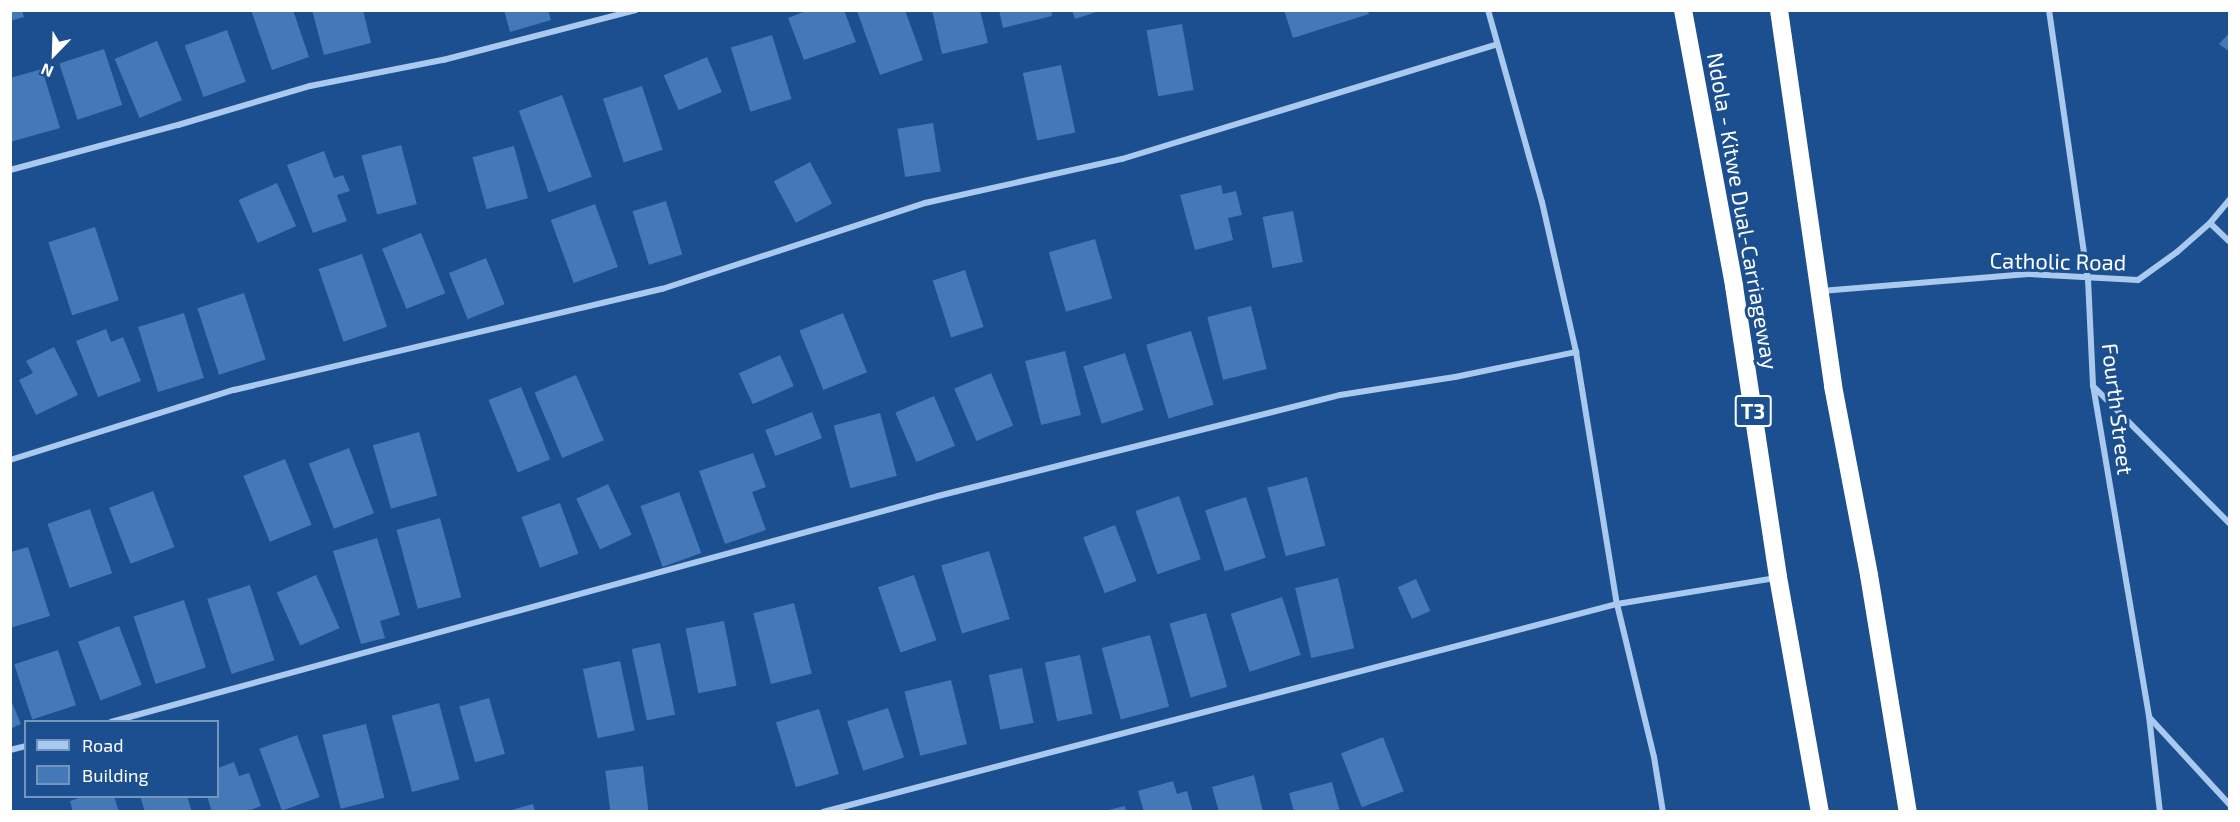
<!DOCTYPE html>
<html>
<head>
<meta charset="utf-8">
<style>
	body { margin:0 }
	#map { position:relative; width:2240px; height:822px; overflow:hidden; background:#1b4f8f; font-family:"Exo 2",sans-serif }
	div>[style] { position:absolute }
	.building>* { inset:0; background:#4478b7; transform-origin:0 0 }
	.street>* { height:6px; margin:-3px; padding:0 3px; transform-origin:3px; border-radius:3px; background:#a9c9ee }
	.highway>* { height:18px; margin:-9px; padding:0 9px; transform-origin:9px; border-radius:9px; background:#fff }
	span { translate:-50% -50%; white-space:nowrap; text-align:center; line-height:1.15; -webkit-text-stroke:6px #1b4f8f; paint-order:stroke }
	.shield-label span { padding:2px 4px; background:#1b4f8f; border:2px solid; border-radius:4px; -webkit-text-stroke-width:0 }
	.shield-label { font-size:21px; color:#fff; font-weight:700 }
	.street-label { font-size:22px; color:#fff }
	.frame { position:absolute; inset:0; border:12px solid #fff; pointer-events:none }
	.legend { position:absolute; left:24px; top:720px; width:195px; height:78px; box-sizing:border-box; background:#1b4f8f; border:2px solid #7695bc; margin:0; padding:8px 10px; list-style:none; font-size:18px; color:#fff }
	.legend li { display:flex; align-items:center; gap:12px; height:30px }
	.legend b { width:30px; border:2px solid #7695bc }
	.north { position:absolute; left:24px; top:24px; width:60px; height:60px; -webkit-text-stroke:4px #1b4f8f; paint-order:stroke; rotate:203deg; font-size:16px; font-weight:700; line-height:24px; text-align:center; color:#fff }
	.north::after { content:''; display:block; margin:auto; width:21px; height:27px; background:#fff; clip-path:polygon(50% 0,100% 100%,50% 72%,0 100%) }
</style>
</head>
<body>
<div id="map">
	<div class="building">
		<i style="clip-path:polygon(10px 10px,22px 10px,24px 17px,10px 21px)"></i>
		<i style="clip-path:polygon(251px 10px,293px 10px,309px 57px,272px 70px)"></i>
		<i style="clip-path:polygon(312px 10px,363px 10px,371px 43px,324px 55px)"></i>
		<i style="clip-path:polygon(504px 10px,548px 10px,551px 20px,510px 32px)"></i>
		<i style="clip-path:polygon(808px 10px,844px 10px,856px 42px,804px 60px,788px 18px)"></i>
		<i style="clip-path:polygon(905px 10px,923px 60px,880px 75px,857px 11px)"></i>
		<i style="clip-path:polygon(932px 10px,980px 10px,988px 43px,942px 54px)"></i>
		<i style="clip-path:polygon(999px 10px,1051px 10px,1052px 16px,1003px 28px)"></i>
		<i style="clip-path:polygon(1072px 10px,1099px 10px,1099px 11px,1075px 19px)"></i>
		<i style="clip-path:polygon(1284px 10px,1367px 10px,1369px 14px,1293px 38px)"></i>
		<i style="left:1182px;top:24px;width:67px;height:36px;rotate:80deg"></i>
		<i style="left:227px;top:30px;width:55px;height:45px;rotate:70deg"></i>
		<i style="clip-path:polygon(2230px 32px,2230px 52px,2219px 44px)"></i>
		<i style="left:772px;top:35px;width:67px;height:43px;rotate:73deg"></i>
		<i style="left:157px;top:41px;width:64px;height:46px;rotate:67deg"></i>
		<i style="left:104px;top:49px;width:59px;height:47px;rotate:72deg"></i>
		<i style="left:707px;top:57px;width:38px;height:47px;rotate:67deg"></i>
		<i style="left:1061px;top:65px;width:69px;height:39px;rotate:78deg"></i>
		<i style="clip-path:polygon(42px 69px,60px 128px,10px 142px,10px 78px)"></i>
		<i style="left:642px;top:86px;width:67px;height:41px;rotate:72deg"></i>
		<i style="left:562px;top:95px;width:87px;height:46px;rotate:70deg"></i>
		<i style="left:933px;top:123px;width:49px;height:36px;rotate:81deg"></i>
		<i style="left:401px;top:145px;width:61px;height:41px;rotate:75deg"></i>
		<i style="left:514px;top:146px;width:54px;height:43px;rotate:75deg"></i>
		<i style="clip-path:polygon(324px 151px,334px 178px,343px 175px,350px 191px,337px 195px,347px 221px,313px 233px,287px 165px)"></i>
		<i style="left:810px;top:162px;width:47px;height:41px;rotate:62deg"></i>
		<i style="left:277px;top:183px;width:47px;height:42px;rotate:66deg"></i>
		<i style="clip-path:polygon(1221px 185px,1223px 194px,1236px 191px,1242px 215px,1228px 218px,1233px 240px,1195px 250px,1180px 195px)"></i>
		<i style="left:666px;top:201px;width:56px;height:35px;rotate:73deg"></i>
		<i style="left:595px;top:204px;width:67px;height:47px;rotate:70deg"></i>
		<i style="left:1293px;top:211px;width:52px;height:31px;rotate:79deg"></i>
		<i style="left:95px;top:227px;width:77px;height:49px;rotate:72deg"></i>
		<i style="left:421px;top:233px;width:65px;height:42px;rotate:68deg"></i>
		<i style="left:1095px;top:239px;width:62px;height:48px;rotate:74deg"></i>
		<i style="left:362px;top:254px;width:77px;height:46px;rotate:71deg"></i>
		<i style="left:486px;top:258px;width:50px;height:40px;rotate:68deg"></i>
		<i style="left:965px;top:270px;width:60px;height:34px;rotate:72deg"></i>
		<i style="left:244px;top:293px;width:70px;height:49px;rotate:72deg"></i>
		<i style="left:1251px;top:306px;width:65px;height:45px;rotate:76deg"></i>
		<i style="left:184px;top:313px;width:68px;height:48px;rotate:73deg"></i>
		<i style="left:843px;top:313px;width:64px;height:47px;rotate:68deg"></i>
		<i style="clip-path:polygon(106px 329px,111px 342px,123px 337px,141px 381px,98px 397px,76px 341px)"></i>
		<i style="left:1191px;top:331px;width:77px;height:47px;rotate:73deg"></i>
		<i style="clip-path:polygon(54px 347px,78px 395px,36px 415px,19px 380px,33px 373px,26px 361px)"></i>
		<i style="left:1065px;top:351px;width:66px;height:41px;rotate:76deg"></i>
		<i style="left:1125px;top:353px;width:60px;height:44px;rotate:72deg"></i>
		<i style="left:780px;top:355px;width:34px;height:45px;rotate:66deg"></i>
		<i style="left:991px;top:373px;width:57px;height:40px;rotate:67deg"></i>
		<i style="left:576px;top:375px;width:71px;height:45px;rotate:67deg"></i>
		<i style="left:521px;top:387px;width:78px;height:35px;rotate:68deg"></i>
		<i style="left:934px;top:396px;width:54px;height:42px;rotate:67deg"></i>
		<i style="left:812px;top:412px;width:28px;height:50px;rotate:69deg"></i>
		<i style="left:880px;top:413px;width:65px;height:48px;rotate:75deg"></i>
		<i style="left:419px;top:432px;width:66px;height:48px;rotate:74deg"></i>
		<i style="left:349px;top:448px;width:70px;height:43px;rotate:69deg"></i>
		<i style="clip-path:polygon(753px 453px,766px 487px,752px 492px,766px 530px,725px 544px,699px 471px)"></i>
		<i style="left:285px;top:459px;width:71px;height:45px;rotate:68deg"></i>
		<i style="left:1307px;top:477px;width:71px;height:41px;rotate:75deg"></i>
		<i style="left:608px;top:484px;width:56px;height:35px;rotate:65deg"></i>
		<i style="left:153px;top:491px;width:60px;height:47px;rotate:69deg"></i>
		<i style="left:679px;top:492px;width:65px;height:41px;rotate:70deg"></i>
		<i style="left:1179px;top:496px;width:67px;height:46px;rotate:71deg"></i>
		<i style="left:1246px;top:497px;width:64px;height:43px;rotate:72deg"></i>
		<i style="left:560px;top:503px;width:54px;height:41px;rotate:70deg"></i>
		<i style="left:90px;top:509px;width:68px;height:45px;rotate:71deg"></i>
		<i style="left:440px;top:518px;width:82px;height:45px;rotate:75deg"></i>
		<i style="left:1115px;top:525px;width:60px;height:34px;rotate:69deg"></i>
		<i style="clip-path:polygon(377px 538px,400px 615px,380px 621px,385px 638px,361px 644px,333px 551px)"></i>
		<i style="clip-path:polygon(28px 547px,50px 616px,10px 628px,10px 552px)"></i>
		<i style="left:989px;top:551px;width:71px;height:50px;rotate:73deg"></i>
		<i style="left:316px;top:575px;width:58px;height:43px;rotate:66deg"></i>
		<i style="left:914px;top:575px;width:69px;height:38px;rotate:71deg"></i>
		<i style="left:1338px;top:578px;width:72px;height:44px;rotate:77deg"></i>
		<i style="left:1416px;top:579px;width:35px;height:20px;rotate:66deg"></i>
		<i style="left:250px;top:585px;width:79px;height:45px;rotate:72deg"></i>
		<i style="left:1282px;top:597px;width:61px;height:54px;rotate:72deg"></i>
		<i style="left:184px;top:600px;width:71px;height:53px;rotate:72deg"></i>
		<i style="left:794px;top:603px;width:73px;height:42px;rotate:76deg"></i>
		<i style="left:1206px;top:613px;width:77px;height:38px;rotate:74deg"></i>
		<i style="left:724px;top:621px;width:66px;height:39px;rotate:79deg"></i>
		<i style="left:119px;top:626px;width:63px;height:44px;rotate:69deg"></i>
		<i style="left:1150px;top:635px;width:74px;height:50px;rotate:75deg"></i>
		<i style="left:660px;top:643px;width:73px;height:29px;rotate:78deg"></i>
		<i style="left:58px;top:650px;width:58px;height:46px;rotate:72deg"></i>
		<i style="left:1080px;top:655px;width:60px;height:36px;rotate:78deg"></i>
		<i style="left:620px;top:661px;width:71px;height:38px;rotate:78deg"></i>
		<i style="left:1022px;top:668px;width:56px;height:34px;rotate:78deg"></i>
		<i style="left:951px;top:680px;width:66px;height:48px;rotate:76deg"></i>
		<i style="clip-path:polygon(10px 698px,21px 724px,10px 729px)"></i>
		<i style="left:489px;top:698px;width:58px;height:31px;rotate:74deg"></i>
		<i style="left:439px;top:703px;width:79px;height:49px;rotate:75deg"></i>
		<i style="left:888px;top:708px;width:52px;height:43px;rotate:72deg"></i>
		<i style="left:819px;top:709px;width:68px;height:45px;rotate:73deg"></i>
		<i style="left:366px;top:724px;width:76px;height:45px;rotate:76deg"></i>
		<i style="left:297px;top:735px;width:66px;height:40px;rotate:70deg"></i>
		<i style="left:1383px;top:737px;width:58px;height:45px;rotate:69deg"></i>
		<i style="clip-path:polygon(234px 762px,239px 776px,249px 773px,261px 806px,245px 812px,212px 812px,207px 796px,218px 796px,218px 768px)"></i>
		<i style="left:643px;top:766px;width:46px;height:38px;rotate:83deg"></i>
		<i style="clip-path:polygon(1254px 775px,1263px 812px,1219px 812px,1212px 787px)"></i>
		<i style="clip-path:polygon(1173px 781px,1177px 794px,1187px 791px,1193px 812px,1144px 812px,1138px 791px)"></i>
		<i style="clip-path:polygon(1332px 782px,1340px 812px,1294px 812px,1289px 793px)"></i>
		<i style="clip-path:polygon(85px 796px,114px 796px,119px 812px,73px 812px,70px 801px)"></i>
		<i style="clip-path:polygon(140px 796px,187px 796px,192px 812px,145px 812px)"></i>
		<i style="clip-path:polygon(533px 804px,535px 812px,509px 812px,508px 811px)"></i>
		<i style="clip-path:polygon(1125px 806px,1126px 812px,1104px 812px,1104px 811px)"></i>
	</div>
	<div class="street">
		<i style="left:1488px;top:10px;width:199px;rotate:74.3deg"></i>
		<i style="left:1542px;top:202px;width:154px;rotate:77.2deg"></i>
		<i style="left:1576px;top:352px;width:255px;rotate:80.8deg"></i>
		<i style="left:1617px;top:604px;width:157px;rotate:76.4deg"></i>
		<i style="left:1654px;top:757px;width:56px;rotate:80.7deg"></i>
		<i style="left:2049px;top:10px;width:272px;rotate:81.8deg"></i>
		<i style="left:2088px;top:279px;width:106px;rotate:87.3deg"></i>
		<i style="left:2093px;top:385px;width:336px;rotate:80.4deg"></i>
		<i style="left:2149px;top:716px;width:97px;rotate:83.5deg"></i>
		<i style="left:10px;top:170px;width:174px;rotate:-15deg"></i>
		<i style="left:178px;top:125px;width:138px;rotate:-16.5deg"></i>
		<i style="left:310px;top:86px;width:136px;rotate:-11.1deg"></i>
		<i style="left:443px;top:60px;width:199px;rotate:-14.5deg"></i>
		<i style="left:2210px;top:223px;width:28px;rotate:44deg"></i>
		<i style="left:1821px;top:291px;width:208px;rotate:-4.7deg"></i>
		<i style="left:2028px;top:274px;width:110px;rotate:3.1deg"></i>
		<i style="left:2138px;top:280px;width:48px;rotate:-35.7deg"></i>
		<i style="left:2177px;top:252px;width:44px;rotate:-41.3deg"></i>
		<i style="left:2210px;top:223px;width:31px;rotate:-50deg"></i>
		<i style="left:2093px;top:386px;width:194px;rotate:45.2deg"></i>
		<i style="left:10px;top:460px;width:235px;rotate:-17.4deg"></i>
		<i style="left:234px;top:390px;width:440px;rotate:-13.3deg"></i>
		<i style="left:662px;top:289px;width:277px;rotate:-18.1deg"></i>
		<i style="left:925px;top:203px;width:202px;rotate:-12.6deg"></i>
		<i style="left:1122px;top:159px;width:392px;rotate:-17deg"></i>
		<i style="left:2149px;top:717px;width:120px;rotate:47.4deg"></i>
		<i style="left:111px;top:722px;width:857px;rotate:-15.28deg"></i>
		<i style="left:938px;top:496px;width:414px;rotate:-14.1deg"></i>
		<i style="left:1340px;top:395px;width:116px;rotate:-8.9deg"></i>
		<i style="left:1455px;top:377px;width:124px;rotate:-11.7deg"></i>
		<i style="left:10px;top:750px;width:16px;rotate:-14deg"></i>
		<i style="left:823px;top:812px;width:821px;rotate:-14.68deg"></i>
		<i style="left:1617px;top:604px;width:160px;rotate:-9.3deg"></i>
	</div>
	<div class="highway">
		<i style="left:1683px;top:10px;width:281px;rotate:79.5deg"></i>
		<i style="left:1734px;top:286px;width:294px;rotate:81.4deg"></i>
		<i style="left:1778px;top:577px;width:239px;rotate:79.9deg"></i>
		<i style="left:1779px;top:10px;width:380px;rotate:81.8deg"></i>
		<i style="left:1833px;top:386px;width:192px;rotate:79.2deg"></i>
		<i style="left:1869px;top:575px;width:240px;rotate:80.7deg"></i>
	</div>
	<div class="shield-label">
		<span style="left:1753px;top:411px">T3</span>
	</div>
	<div class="street-label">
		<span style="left:1743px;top:211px;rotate:80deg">Ndola - Kitwe Dual-Carriageway</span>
		<span style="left:2058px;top:261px;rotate:1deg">Catholic Road</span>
		<span style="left:2118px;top:409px;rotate:83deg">Fourth Street</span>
	</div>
	<div class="frame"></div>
	<ul class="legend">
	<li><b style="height:8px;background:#a9c9ee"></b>Road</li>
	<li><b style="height:16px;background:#4478b7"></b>Building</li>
	</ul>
	<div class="north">N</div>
</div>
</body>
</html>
